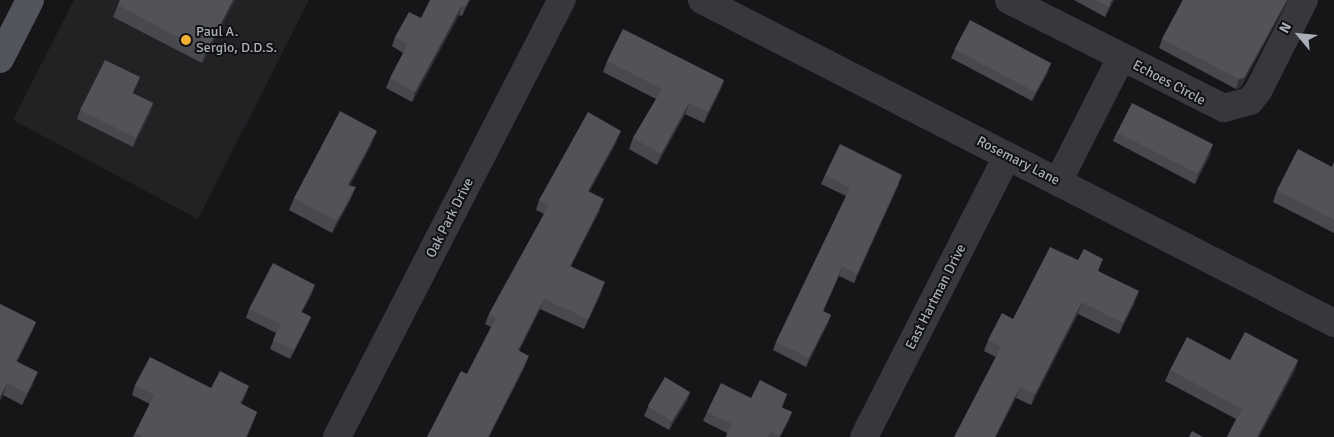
<!DOCTYPE html>
<html>
<head>
<meta charset="utf-8">
<style>
	body { margin:0 }
	#map { position:relative; width:1334px; height:437px; overflow:hidden; background:#161618; font-family:Signika,sans-serif }
	div>[style] { position:absolute }
	.built>* { inset:0; background:#222225 }
	.minor>* { height:28px; margin:-14px; padding:0 14px; transform-origin:14px; border-radius:14px; background:#37383d }
	.major>* { height:28px; margin:-14px; padding:0 14px; transform-origin:14px; border-radius:14px; background:#53555c }
	.wall>* { inset:0; background:#47494d }
	.shaded-wall>* { inset:0; background:#2f3033 }
	.building>* { inset:0; background:#525359; transform-origin:0 0 }
	.dots>* { width:14px; height:14px; translate:-50% -50%; box-sizing:border-box; border:2px solid #111113; border-radius:50% }
	span { translate:-50% -50%; white-space:nowrap; text-align:center; line-height:1.15; -webkit-text-stroke:4px #111113; paint-order:stroke }
	.poi-label { font-size:14px; color:#a8adb8 }
	.left { translate:0 -50%; text-align:left }
	.street-label { font-size:14px; color:#a8adb8 }
	.north { position:absolute; left:1274px; top:10px; width:50px; height:50px; -webkit-text-stroke:4px #111113; paint-order:stroke; rotate:298deg; font-size:14px; font-weight:700; line-height:20px; text-align:center; color:#a8adb8 }
	.north::after { content:''; display:block; margin:auto; width:18px; height:22px; background:#a8adb8; clip-path:polygon(50% 0,100% 100%,50% 72%,0 100%) }
</style>
</head>
<body>
<div id="map">
	<div class="built">
		<i style="clip-path:polygon(74px 0,309px 0,198px 219px,13px 120px)"></i>
	</div>
	<div class="minor">
		<i style="left:702px;top:0;width:710px;rotate:27.07deg"></i>
		<i style="left:1009px;top:0;width:241px;rotate:26.7deg"></i>
		<i style="left:1224px;top:108px;width:27px;rotate:-15deg"></i>
		<i style="left:1250px;top:101px;width:13px;rotate:-51deg"></i>
		<i style="left:1258px;top:91px;width:102px;rotate:-63.2deg"></i>
		<i style="left:1058px;top:182px;width:139px;rotate:-63.1deg"></i>
		<i style="left:337px;top:437px;width:492px;rotate:-62.8deg"></i>
		<i style="left:864px;top:437px;width:315px;rotate:-63deg"></i>
	</div>
	<div class="major">
		<i style="left:0;top:59px;width:66px;rotate:-63deg"></i>
	</div>
	<div class="wall">
		<i style="clip-path:polygon(120px 0,235px 0,202px 63px,113px 17px)"></i>
		<i style="clip-path:polygon(470px 0,462px 16px,459px 15px,412px 102px,386px 88px,390px 78px,403px 53px,392px 46px,395px 37px,421px 18px)"></i>
		<i style="clip-path:polygon(1074px 0,1114px 0,1105px 17px)"></i>
		<i style="clip-path:polygon(1183px 0,1288px 0,1241px 87px,1236px 89px,1159px 48px,1162px 39px)"></i>
		<i style="clip-path:polygon(955px 49px,1048px 72px,1032px 101px,951px 58px)"></i>
		<i style="clip-path:polygon(607px 61px,724px 80px,720px 91px,704px 123px,685px 114px,657px 165px,629px 149px,633px 138px,656px 99px,603px 72px)"></i>
		<i style="clip-path:polygon(140px 77px,133px 93px,153px 103px,150px 113px,133px 147px,77px 119px,80px 110px)"></i>
		<i style="clip-path:polygon(1117px 132px,1210px 155px,1195px 184px,1113px 141px)"></i>
		<i style="clip-path:polygon(617px 141px,589px 192px,600px 210px,571px 266px,601px 293px,584px 329px,540px 309px,519px 351px,525px 366px,489px 437px,427px 437px,467px 374px,491px 327px,485px 324px,489px 314px,544px 214px,536px 210px,539px 200px)"></i>
		<i style="clip-path:polygon(372px 143px,350px 185px,351px 199px,332px 233px,289px 210px,294px 198px)"></i>
		<i style="clip-path:polygon(1334px 162px,1334px 233px,1273px 202px,1277px 190px,1332px 167px)"></i>
		<i style="clip-path:polygon(825px 175px,899px 184px,854px 283px,839px 276px,823px 311px,831px 315px,828px 323px,806px 367px,773px 350px,776px 342px,846px 196px,821px 184px)"></i>
		<i style="clip-path:polygon(1099px 271px,1135px 302px,1119px 334px,1078px 314px,1031px 405px,1016px 398px,996px 357px,984px 351px,988px 340px,1013px 319px)"></i>
		<i style="clip-path:polygon(312px 294px,302px 312px,311px 317px,307px 326px,290px 359px,270px 349px,276px 333px,246px 318px,249px 309px)"></i>
		<i style="clip-path:polygon(0 304px,36px 322px,31px 334px,17px 362px,33px 384px,22px 405px,3px 395px,0 401px)"></i>
		<i style="clip-path:polygon(1230px 360px,1298px 360px,1294px 372px,1259px 437px,1227px 437px,1236px 419px,1165px 381px,1170px 370px)"></i>
		<i style="clip-path:polygon(135px 385px,211px 388px,246px 395px,241px 404px,257px 412px,247px 437px,133px 437px,150px 404px,132px 395px)"></i>
		<i style="clip-path:polygon(690px 392px,687px 401px,669px 430px,644px 416px,648px 407px)"></i>
		<i style="clip-path:polygon(787px 394px,782px 408px,792px 412px,788px 422px,780px 437px,726px 437px,727px 433px,703px 421px,707px 412px)"></i>
	</div>
	<div class="shaded-wall">
		<i style="clip-path:polygon(233px 0,235px 0,233px 4px,202px 63px,206px 52px)"></i>
		<i style="clip-path:polygon(469px 0,470px 0,462px 16px,465px 7px)"></i>
		<i style="clip-path:polygon(1112px 0,1114px 0,1105px 17px,1109px 7px)"></i>
		<i style="clip-path:polygon(1287px 0,1288px 0,1241px 87px,1236px 89px,1239px 79px)"></i>
		<i style="clip-path:polygon(462px 5px,459px 15px,412px 102px,415px 92px)"></i>
		<i style="clip-path:polygon(1051px 63px,1048px 72px,1032px 101px,1036px 92px)"></i>
		<i style="clip-path:polygon(724px 80px,720px 91px,704px 123px,708px 112px)"></i>
		<i style="clip-path:polygon(153px 103px,150px 113px,133px 147px,136px 138px)"></i>
		<i style="clip-path:polygon(689px 103px,685px 114px,657px 165px,661px 154px)"></i>
		<i style="clip-path:polygon(377px 131px,372px 143px,344px 197px,348px 185px)"></i>
		<i style="clip-path:polygon(621px 131px,617px 141px,584px 201px,588px 191px)"></i>
		<i style="clip-path:polygon(1213px 145px,1210px 155px,1195px 184px,1198px 174px)"></i>
		<i style="clip-path:polygon(902px 175px,899px 184px,854px 283px,857px 274px)"></i>
		<i style="clip-path:polygon(356px 187px,351px 199px,332px 233px,337px 221px)"></i>
		<i style="clip-path:polygon(604px 199px,600px 210px,566px 276px,570px 266px)"></i>
		<i style="clip-path:polygon(842px 267px,839px 276px,820px 319px,823px 311px)"></i>
		<i style="clip-path:polygon(605px 282px,601px 293px,584px 329px,588px 319px)"></i>
		<i style="clip-path:polygon(315px 285px,312px 294px,297px 321px,301px 312px)"></i>
		<i style="clip-path:polygon(1139px 291px,1135px 302px,1119px 334px,1123px 323px)"></i>
		<i style="clip-path:polygon(544px 299px,540px 309px,514px 360px,518px 350px)"></i>
		<i style="clip-path:polygon(1082px 302px,1078px 314px,1031px 405px,1035px 394px)"></i>
		<i style="clip-path:polygon(831px 315px,828px 323px,806px 367px,809px 358px)"></i>
		<i style="clip-path:polygon(311px 317px,307px 326px,290px 359px,294px 350px)"></i>
		<i style="clip-path:polygon(36px 322px,31px 334px,11px 373px,16px 361px)"></i>
		<i style="clip-path:polygon(529px 356px,525px 366px,489px 437px,488px 437px)"></i>
		<i style="clip-path:polygon(1298px 360px,1294px 372px,1259px 437px,1257px 437px)"></i>
		<i style="clip-path:polygon(38px 372px,33px 384px,22px 405px,27px 393px)"></i>
		<i style="clip-path:polygon(7px 383px,3px 395px,0 401px,0 397px)"></i>
		<i style="clip-path:polygon(249px 386px,246px 395px,237px 412px,240px 403px)"></i>
		<i style="clip-path:polygon(1020px 387px,1016px 398px,996px 437px,995px 437px)"></i>
		<i style="clip-path:polygon(690px 392px,687px 401px,669px 430px,672px 421px)"></i>
		<i style="clip-path:polygon(257px 412px,247px 437px,246px 437px)"></i>
		<i style="clip-path:polygon(792px 412px,788px 422px,780px 437px,779px 437px)"></i>
	</div>
	<div class="building">
		<i style="clip-path:polygon(120px 0,233px 0,206px 52px,118px 5px)"></i>
		<i style="clip-path:polygon(430px 0,469px 0,465px 7px,462px 5px,415px 92px,390px 78px,408px 44px,395px 37px,409px 12px,421px 18px)"></i>
		<i style="clip-path:polygon(1095px 0,1112px 0,1109px 7px)"></i>
		<i style="clip-path:polygon(1183px 0,1287px 0,1244px 78px,1239px 79px,1162px 39px)"></i>
		<i style="left:970px;top:20px;width:92px;height:33px;rotate:28deg"></i>
		<i style="clip-path:polygon(623px 29px,724px 80px,708px 112px,689px 103px,661px 154px,633px 138px,662px 89px,607px 61px)"></i>
		<i style="clip-path:polygon(105px 60px,140px 77px,132px 93px,153px 103px,136px 138px,80px 110px)"></i>
		<i style="left:1132px;top:103px;width:91px;height:33px;rotate:27deg"></i>
		<i style="clip-path:polygon(340px 111px,377px 131px,348px 185px,356px 187px,337px 221px,294px 198px)"></i>
		<i style="clip-path:polygon(588px 112px,621px 131px,588px 191px,604px 199px,570px 266px,605px 282px,588px 319px,544px 299px,518px 350px,529px 356px,488px 437px,427px 437px,461px 371px,467px 374px,496px 318px,489px 314px,549px 205px,539px 200px)"></i>
		<i style="clip-path:polygon(840px 144px,902px 175px,857px 274px,842px 267px,823px 311px,831px 315px,809px 358px,776px 342px,850px 188px,825px 175px)"></i>
		<i style="clip-path:polygon(1298px 149px,1332px 167px,1334px 162px,1334px 220px,1277px 190px)"></i>
		<i style="clip-path:polygon(1050px 247px,1078px 260px,1084px 249px,1103px 259px,1098px 271px,1139px 291px,1123px 323px,1082px 302px,1035px 394px,1020px 387px,995px 437px,954px 437px,1001px 347px,988px 340px,1002px 313px,1013px 319px)"></i>
		<i style="clip-path:polygon(273px 263px,315px 285px,301px 312px,311px 317px,294px 350px,273px 340px,281px 324px,249px 309px)"></i>
		<i style="clip-path:polygon(0 304px,36px 322px,16px 361px,38px 372px,27px 393px,7px 383px,0 397px)"></i>
		<i style="clip-path:polygon(1245px 332px,1298px 360px,1257px 437px,1227px 437px,1242px 409px,1170px 370px,1187px 337px,1230px 360px)"></i>
		<i style="clip-path:polygon(150px 357px,211px 388px,220px 371px,249px 386px,240px 403px,257px 412px,246px 437px,143px 437px,135px 433px,154px 395px,135px 385px)"></i>
		<i style="left:665px;top:377px;width:29px;height:34px;rotate:31deg"></i>
		<i style="clip-path:polygon(760px 380px,787px 394px,781px 407px,792px 412px,780px 436px,770px 431px,768px 437px,726px 437px,732px 424px,707px 412px,721px 383px,751px 398px)"></i>
		<i style="clip-path:polygon(1192px 431px,1203px 437px,1189px 437px)"></i>
	</div>
	<div class="dots">
		<i style="left:186px;top:40px;background:#f2b134"></i>
	</div>
	<div class="poi-label">
		<span class="left" style="left:196px;top:40px">Paul A.<br>Sergio, D.D.S.</span>
	</div>
	<div class="street-label">
		<span style="left:1169px;top:83px;rotate:28deg">Echoes Circle</span>
		<span style="left:1018px;top:161px;rotate:27deg">Rosemary Lane</span>
		<span style="left:450px;top:218px;rotate:-63deg">Oak Park Drive</span>
		<span style="left:936px;top:297px;rotate:-63deg">East Hartman Drive</span>
	</div>
	<div class="north">N</div>
</div>
</body>
</html>
